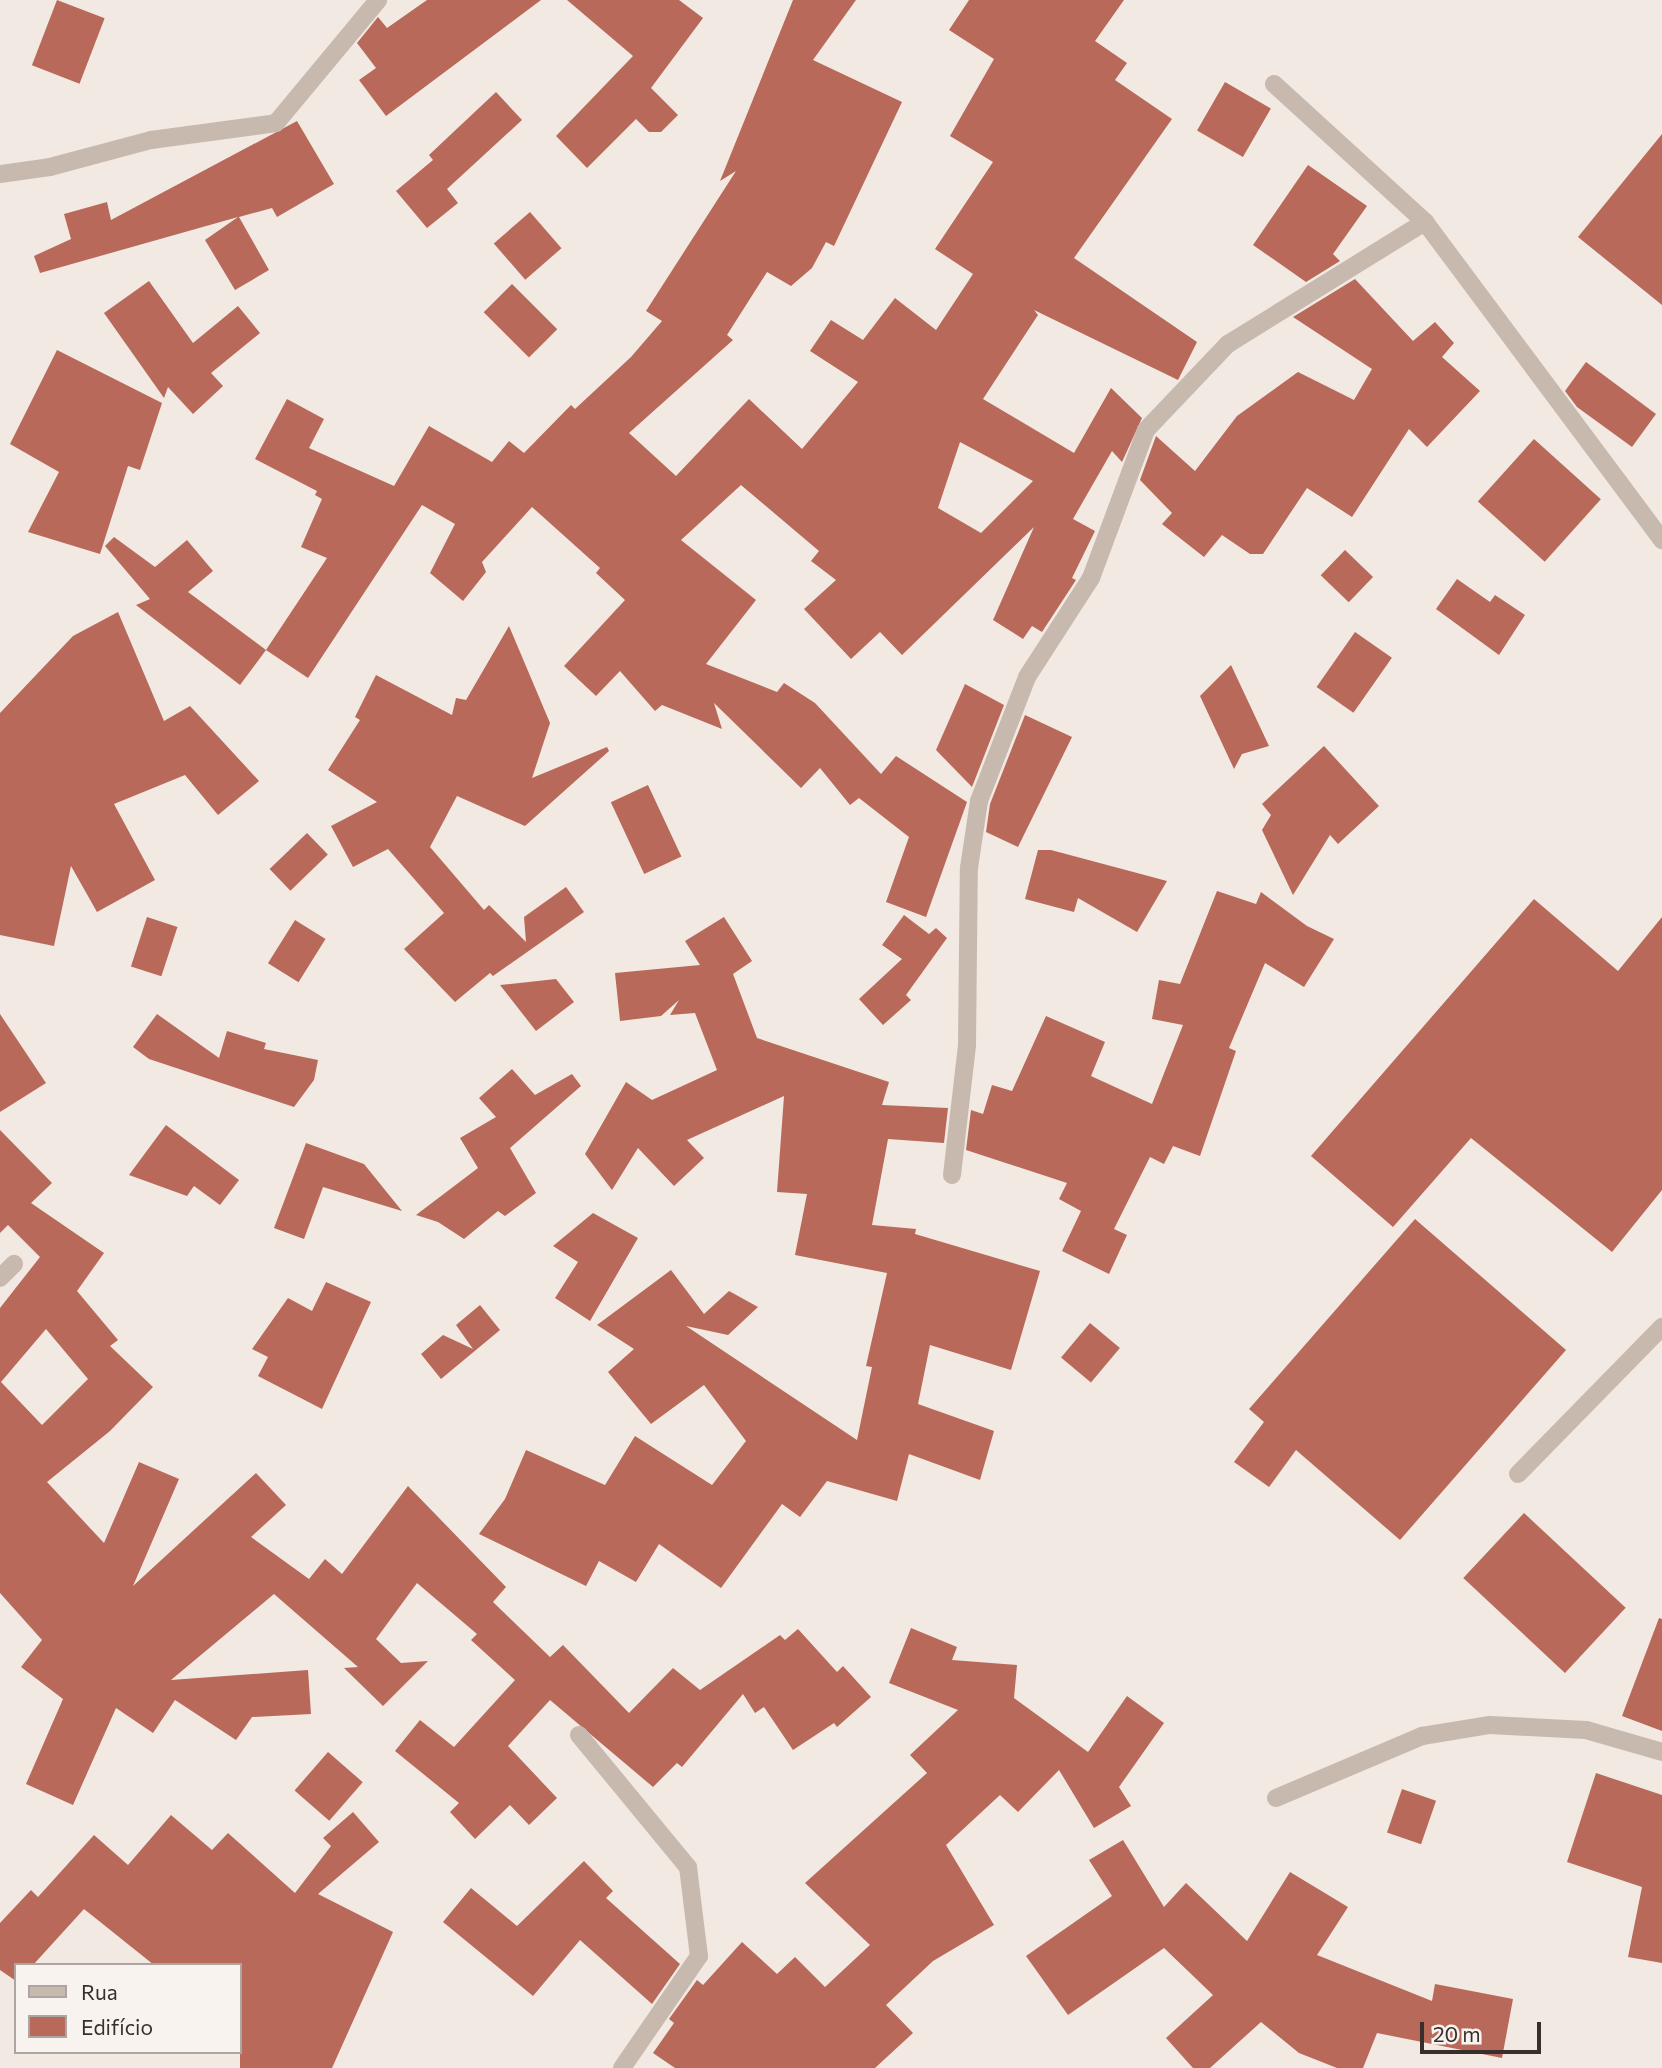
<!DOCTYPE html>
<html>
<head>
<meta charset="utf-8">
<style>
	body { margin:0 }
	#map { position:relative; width:1662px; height:2068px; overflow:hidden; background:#f1e9e2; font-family:Commissioner,sans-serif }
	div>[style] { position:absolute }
	.building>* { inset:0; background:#b8695a; transform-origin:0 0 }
	.minor>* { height:18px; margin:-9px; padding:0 9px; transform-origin:9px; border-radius:9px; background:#c8b9af }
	span { translate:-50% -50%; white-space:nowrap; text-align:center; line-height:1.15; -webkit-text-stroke:5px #f9f3ef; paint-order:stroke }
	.legend { position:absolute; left:14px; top:1963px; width:228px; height:91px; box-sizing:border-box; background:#f9f3ef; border:2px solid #aca5a1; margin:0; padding:9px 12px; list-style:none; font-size:21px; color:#382f2c }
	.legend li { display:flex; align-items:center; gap:14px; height:35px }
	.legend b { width:35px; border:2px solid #aca5a1 }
	.scale { position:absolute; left:1420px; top:2022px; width:121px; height:32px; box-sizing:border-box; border:4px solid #382f2c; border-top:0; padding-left:9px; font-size:21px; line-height:24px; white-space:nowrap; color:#382f2c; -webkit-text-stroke:5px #f9f3ef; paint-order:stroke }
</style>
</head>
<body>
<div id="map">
	<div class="building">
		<i style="left:57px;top:0;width:51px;height:70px;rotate:21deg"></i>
		<i style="clip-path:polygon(427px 0,541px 0,386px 116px,359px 80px,376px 68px,357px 43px,378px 17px,387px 28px)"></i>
		<i style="clip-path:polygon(567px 0,679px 0,703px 18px,651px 88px,678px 115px,661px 132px,649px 132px,636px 119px,587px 168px,556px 136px,633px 56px)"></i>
		<i style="clip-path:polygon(evenodd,793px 0,856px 0,813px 60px,902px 102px,834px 246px,826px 242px,812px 268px,791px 286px,767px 272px,727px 335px,733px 340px,629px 433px,676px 476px,749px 399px,802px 449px,858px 382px,810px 351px,831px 320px,863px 340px,895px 298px,936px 330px,973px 274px,935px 249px,993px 162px,950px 136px,994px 59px,949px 30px,969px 0,1124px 0,1095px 41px,1127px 63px,1115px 80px,1172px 119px,1074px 258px,1197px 342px,1178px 380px,1034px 310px,1038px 315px,983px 399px,1074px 453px,1111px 388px,1142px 418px,1122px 462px,1112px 451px,1073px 519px,1095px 531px,1072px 578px,1076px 580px,1042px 632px,1032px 626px,1023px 639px,993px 620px,1034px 527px,902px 655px,880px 632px,851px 659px,804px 609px,836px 580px,811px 561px,819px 551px,741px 485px,681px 540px,756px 600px,706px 664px,777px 692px,784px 683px,815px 703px,881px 774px,896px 756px,967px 802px,926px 917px,886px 902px,909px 837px,859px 798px,850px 805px,820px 768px,801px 788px,714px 703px,722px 729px,662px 705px,655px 711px,620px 671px,596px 696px,564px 666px,625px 600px,596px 573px,600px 568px,532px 507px,482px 562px,486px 572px,463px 601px,430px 573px,455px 524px,422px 505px,308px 678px,266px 650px,327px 558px,301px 547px,322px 499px,315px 495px,317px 491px,255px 459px,287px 399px,324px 419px,309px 448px,394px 486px,429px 426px,492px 462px,509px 441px,524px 453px,571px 405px,575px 409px,631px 357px,662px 321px,646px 311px,736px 171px,720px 181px,793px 0,960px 442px,1033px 481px,981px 533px,938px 508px,960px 442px)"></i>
		<i style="left:1225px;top:82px;width:53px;height:56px;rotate:30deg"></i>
		<i style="clip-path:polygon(496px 92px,522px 120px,447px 189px,458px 203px,427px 228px,396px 191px,433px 160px,429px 155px)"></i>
		<i style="clip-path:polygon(297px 121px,334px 184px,277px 217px,272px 208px,239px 217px,269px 270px,235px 290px,205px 240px,238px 217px,40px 273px,34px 256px,71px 239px,64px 214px,107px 202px,111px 220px)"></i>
		<i style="clip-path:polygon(1662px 134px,1662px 305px,1578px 237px)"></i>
		<i style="clip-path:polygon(1308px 165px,1367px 206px,1333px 254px,1340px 261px,1306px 282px,1253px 245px)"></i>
		<i style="left:530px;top:212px;width:48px;height:48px;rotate:49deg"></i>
		<i style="clip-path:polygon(1355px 279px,1413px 341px,1435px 322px,1454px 343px,1442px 357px,1480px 391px,1427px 447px,1409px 429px,1352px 517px,1307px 488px,1263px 554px,1250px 554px,1222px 535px,1204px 557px,1162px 524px,1172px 513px,1140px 480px,1156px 436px,1195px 471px,1237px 416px,1298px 372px,1354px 400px,1372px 369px,1293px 317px)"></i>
		<i style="clip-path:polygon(149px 281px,193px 343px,238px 306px,260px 333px,211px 373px,223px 386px,193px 414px,168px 387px,164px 398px,104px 313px)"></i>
		<i style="left:512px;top:284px;width:64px;height:40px;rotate:45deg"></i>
		<i style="clip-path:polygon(57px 350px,162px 403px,140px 470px,128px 466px,100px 554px,28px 532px,59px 472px,10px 444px)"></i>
		<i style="clip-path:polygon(1586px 362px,1656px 414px,1632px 447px,1577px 407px,1565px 391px)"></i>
		<i style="left:1534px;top:439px;width:90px;height:84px;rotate:42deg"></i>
		<i style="clip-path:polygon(114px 537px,155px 567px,187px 540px,213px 571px,188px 592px,266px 650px,240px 685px,136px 605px,150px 599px,105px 546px)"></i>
		<i style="left:1345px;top:550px;width:39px;height:35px;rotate:44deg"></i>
		<i style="clip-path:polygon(1457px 579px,1490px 602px,1495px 595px,1525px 615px,1499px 655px,1436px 609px)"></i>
		<i style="clip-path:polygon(118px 612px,164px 721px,190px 706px,259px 781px,218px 815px,185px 775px,114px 804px,155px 880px,97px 912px,71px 866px,54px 946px,0 935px,0 713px,73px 636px)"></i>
		<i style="clip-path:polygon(509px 626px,550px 723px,532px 778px,607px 747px,609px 751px,525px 826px,457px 796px,430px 847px,484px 910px,489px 905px,526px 942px,524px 917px,566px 887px,584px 912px,493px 976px,490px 973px,455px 1002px,404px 949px,444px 913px,388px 849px,353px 867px,331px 826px,377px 802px,328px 770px,360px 720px,355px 717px,376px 675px,452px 715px,456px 698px,466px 700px)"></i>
		<i style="left:1355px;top:632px;width:45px;height:67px;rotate:35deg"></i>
		<i style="clip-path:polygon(1231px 665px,1269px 746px,1242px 754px,1234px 769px,1200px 696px)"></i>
		<i style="clip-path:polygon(965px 684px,1004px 705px,972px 787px,936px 750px)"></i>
		<i style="clip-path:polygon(1025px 715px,1072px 737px,1018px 847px,986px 832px,990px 804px)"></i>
		<i style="clip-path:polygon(1324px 746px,1379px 806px,1338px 844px,1330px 835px,1293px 895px,1262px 830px,1271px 815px,1262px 804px)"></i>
		<i style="left:648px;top:785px;width:79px;height:41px;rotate:65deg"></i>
		<i style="left:307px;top:833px;width:30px;height:52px;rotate:46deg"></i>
		<i style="clip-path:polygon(1038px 850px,1051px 850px,1167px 881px,1137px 932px,1078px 898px,1074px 912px,1025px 899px)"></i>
		<i style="clip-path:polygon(1217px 891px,1256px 904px,1261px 892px,1307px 926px,1334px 939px,1304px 987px,1265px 963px,1229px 1048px,1236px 1051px,1200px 1156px,1173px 1146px,1164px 1164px,1150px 1157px,1114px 1229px,1127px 1235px,1109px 1274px,1062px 1251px,1081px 1211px,1059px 1199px,1067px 1183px,966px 1150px,971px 1110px,983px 1114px,992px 1085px,1012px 1091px,1046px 1016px,1105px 1042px,1091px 1076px,1152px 1104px,1183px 1025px,1152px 1019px,1159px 980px,1180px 984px)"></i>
		<i style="clip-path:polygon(1534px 899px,1618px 971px,1662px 917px,1662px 1190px,1612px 1252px,1471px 1138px,1393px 1227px,1311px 1156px)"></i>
		<i style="clip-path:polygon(904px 915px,929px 934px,936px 928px,947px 938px,906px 995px,911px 1000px,883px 1025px,859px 999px,902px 959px,882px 945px)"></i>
		<i style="left:147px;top:917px;width:32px;height:52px;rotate:18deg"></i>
		<i style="clip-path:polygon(724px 917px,752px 961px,733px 974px,757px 1038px,889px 1082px,882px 1105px,948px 1108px,944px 1143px,888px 1139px,872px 1225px,916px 1229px,915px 1234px,1040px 1271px,1011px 1370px,930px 1345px,918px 1404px,994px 1431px,980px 1480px,909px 1454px,897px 1501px,827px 1481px,800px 1517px,782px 1504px,721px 1588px,659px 1544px,636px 1582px,599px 1561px,586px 1586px,479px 1534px,505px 1499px,526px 1450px,605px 1485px,635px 1436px,712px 1485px,746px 1441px,704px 1385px,651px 1424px,608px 1372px,634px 1349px,597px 1325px,671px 1270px,704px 1314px,729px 1291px,758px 1307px,728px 1335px,686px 1326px,857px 1440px,872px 1367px,866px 1366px,887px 1273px,795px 1255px,807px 1194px,777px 1192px,784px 1096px,687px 1140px,704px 1158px,674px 1186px,638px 1148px,612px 1190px,585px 1154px,626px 1082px,652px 1100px,717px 1070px,695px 1013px,670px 1015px,679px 1000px,661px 1016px,620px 1021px,615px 973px,700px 965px,685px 941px)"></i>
		<i style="left:295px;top:920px;width:36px;height:51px;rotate:32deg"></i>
		<i style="clip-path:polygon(556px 979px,574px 1002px,536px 1031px,500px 985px)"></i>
		<i style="clip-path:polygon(0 1014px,46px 1083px,0 1112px)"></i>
		<i style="clip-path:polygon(157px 1014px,219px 1058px,227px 1031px,266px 1043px,264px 1049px,318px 1060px,314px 1080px,294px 1107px,149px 1059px,133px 1047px)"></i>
		<i style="clip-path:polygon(512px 1069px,535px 1095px,572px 1074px,581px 1086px,510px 1148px,536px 1193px,505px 1216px,498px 1211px,464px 1239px,438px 1222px,416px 1215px,478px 1168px,460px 1138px,496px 1117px,479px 1098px)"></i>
		<i style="clip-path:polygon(166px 1125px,239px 1180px,220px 1205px,194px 1186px,187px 1196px,129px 1175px)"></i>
		<i style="clip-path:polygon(evenodd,0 1130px,52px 1183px,31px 1203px,104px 1253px,77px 1291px,118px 1340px,110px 1346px,153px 1387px,110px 1431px,47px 1482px,104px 1543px,139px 1462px,179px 1479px,133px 1586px,256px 1473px,286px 1505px,251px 1537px,309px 1579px,325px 1559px,342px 1574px,408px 1486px,506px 1587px,493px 1602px,550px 1657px,563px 1645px,629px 1713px,673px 1668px,700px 1690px,780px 1635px,785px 1640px,798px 1629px,837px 1672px,843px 1666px,871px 1697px,837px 1727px,834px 1723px,793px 1750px,764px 1707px,755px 1713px,743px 1694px,682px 1767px,677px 1763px,653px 1787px,550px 1700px,508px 1746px,557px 1798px,529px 1825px,510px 1805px,475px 1839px,450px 1812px,459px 1803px,395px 1751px,420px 1720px,454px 1747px,515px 1680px,471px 1640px,477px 1634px,417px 1583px,376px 1639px,401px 1663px,428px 1661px,383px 1706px,344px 1668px,358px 1667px,274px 1594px,171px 1680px,308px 1670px,311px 1714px,252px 1717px,236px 1740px,175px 1700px,153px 1733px,116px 1708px,73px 1805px,26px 1784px,63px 1699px,21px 1667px,42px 1640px,0 1593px,0 1308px,40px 1257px,8px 1225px,0 1233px,0 1130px,46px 1329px,88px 1379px,42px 1425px,1px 1382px,46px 1329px)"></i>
		<i style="clip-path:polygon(306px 1143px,364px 1164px,402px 1211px,323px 1187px,304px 1239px,274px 1228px)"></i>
		<i style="clip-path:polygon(593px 1213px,638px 1238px,590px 1321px,555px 1298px,578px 1262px,553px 1246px)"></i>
		<i style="clip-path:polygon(1415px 1219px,1566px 1350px,1400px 1540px,1296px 1450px,1269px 1487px,1234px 1462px,1264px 1422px,1249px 1409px)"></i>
		<i style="clip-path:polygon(326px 1282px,371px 1302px,322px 1409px,258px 1376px,268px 1357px,252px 1349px,288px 1298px,312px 1311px)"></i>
		<i style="clip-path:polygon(480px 1305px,500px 1330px,441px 1379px,421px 1354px,443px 1335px,473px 1349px,456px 1325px)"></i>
		<i style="left:1090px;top:1323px;width:39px;height:45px;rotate:40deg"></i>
		<i style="left:1524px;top:1513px;width:139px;height:89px;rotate:43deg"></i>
		<i style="clip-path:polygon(1659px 1618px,1662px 1619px,1662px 1731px,1622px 1716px)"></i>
		<i style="clip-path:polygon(911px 1628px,957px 1647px,952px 1660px,1017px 1665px,1014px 1698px,1088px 1752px,1127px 1696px,1164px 1723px,1119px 1787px,1131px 1806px,1094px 1828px,1059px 1770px,1018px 1812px,1000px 1795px,946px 1845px,994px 1925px,933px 1961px,886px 2005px,913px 2033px,875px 2068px,675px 2068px,653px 2053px,674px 2023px,669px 2019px,697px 1980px,703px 1985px,742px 1942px,777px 1974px,795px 1957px,825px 1987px,870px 1945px,805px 1883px,927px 1773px,910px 1755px,958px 1710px,889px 1683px)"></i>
		<i style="left:328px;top:1752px;width:46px;height:51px;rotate:41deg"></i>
		<i style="clip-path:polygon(1596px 1773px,1662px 1795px,1662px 1963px,1628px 1957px,1642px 1887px,1567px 1862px)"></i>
		<i style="left:1402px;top:1789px;width:36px;height:46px;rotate:19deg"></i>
		<i style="clip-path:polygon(353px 1812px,379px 1842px,318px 1894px,393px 1932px,332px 2068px,240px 2068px,240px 1965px,154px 1965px,84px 1909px,33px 1965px,16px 1965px,16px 1981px,0 1970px,0 1923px,31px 1890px,38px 1897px,94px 1835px,128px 1865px,171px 1815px,212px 1850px,228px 1833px,295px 1893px,331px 1846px,323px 1838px)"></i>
		<i style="clip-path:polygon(1123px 1840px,1164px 1907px,1186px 1883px,1247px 1941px,1290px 1872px,1348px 1907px,1317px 1955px,1432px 2001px,1435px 1984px,1513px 1999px,1502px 2058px,1377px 2033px,1363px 2068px,1337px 2068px,1299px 2053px,1261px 2022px,1210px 2068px,1193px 2068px,1166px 2038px,1213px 1995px,1164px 1948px,1068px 2015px,1026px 1956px,1112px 1896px,1089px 1860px)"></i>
		<i style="clip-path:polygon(584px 1861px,613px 1891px,606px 1898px,680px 1964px,652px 2004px,580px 1940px,533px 1996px,443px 1922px,471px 1888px,517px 1926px)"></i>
	</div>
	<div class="minor">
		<i style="left:1274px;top:84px;width:205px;rotate:42.4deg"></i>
		<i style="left:1425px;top:222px;width:397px;rotate:53.3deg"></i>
		<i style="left:0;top:174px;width:50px;rotate:-8deg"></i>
		<i style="left:50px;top:167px;width:105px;rotate:-15deg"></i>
		<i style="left:151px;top:140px;width:126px;rotate:-7.7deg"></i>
		<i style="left:276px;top:123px;width:160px;rotate:-50.3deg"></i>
		<i style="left:952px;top:1175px;width:131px;rotate:-83.4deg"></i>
		<i style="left:967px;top:1045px;width:177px;rotate:-89.4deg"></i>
		<i style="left:969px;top:868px;width:68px;rotate:-81.5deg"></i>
		<i style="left:979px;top:801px;width:133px;rotate:-68.8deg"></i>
		<i style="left:1027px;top:677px;width:118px;rotate:-57.1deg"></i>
		<i style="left:1091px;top:578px;width:158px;rotate:-69.6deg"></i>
		<i style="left:1146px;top:430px;width:119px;rotate:-46.4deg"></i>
		<i style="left:1228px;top:344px;width:232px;rotate:-31.8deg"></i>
		<i style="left:0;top:1278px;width:20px;rotate:-45deg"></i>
		<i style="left:1518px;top:1474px;width:206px;rotate:-45.6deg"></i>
		<i style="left:579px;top:1735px;width:171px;rotate:50.5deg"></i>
		<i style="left:688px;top:1867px;width:90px;rotate:83deg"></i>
		<i style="left:699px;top:1956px;width:136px;rotate:124.5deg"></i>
		<i style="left:1276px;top:1798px;width:159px;rotate:-23deg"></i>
		<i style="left:1422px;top:1736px;width:69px;rotate:-9.2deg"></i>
		<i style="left:1490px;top:1725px;width:96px;rotate:3deg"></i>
		<i style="left:1586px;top:1730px;width:79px;rotate:16.1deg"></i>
	</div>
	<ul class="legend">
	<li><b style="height:9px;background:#c8b9af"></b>Rua</li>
	<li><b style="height:19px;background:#b8695a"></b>Edifício</li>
	</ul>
	<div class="scale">20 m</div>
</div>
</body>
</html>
